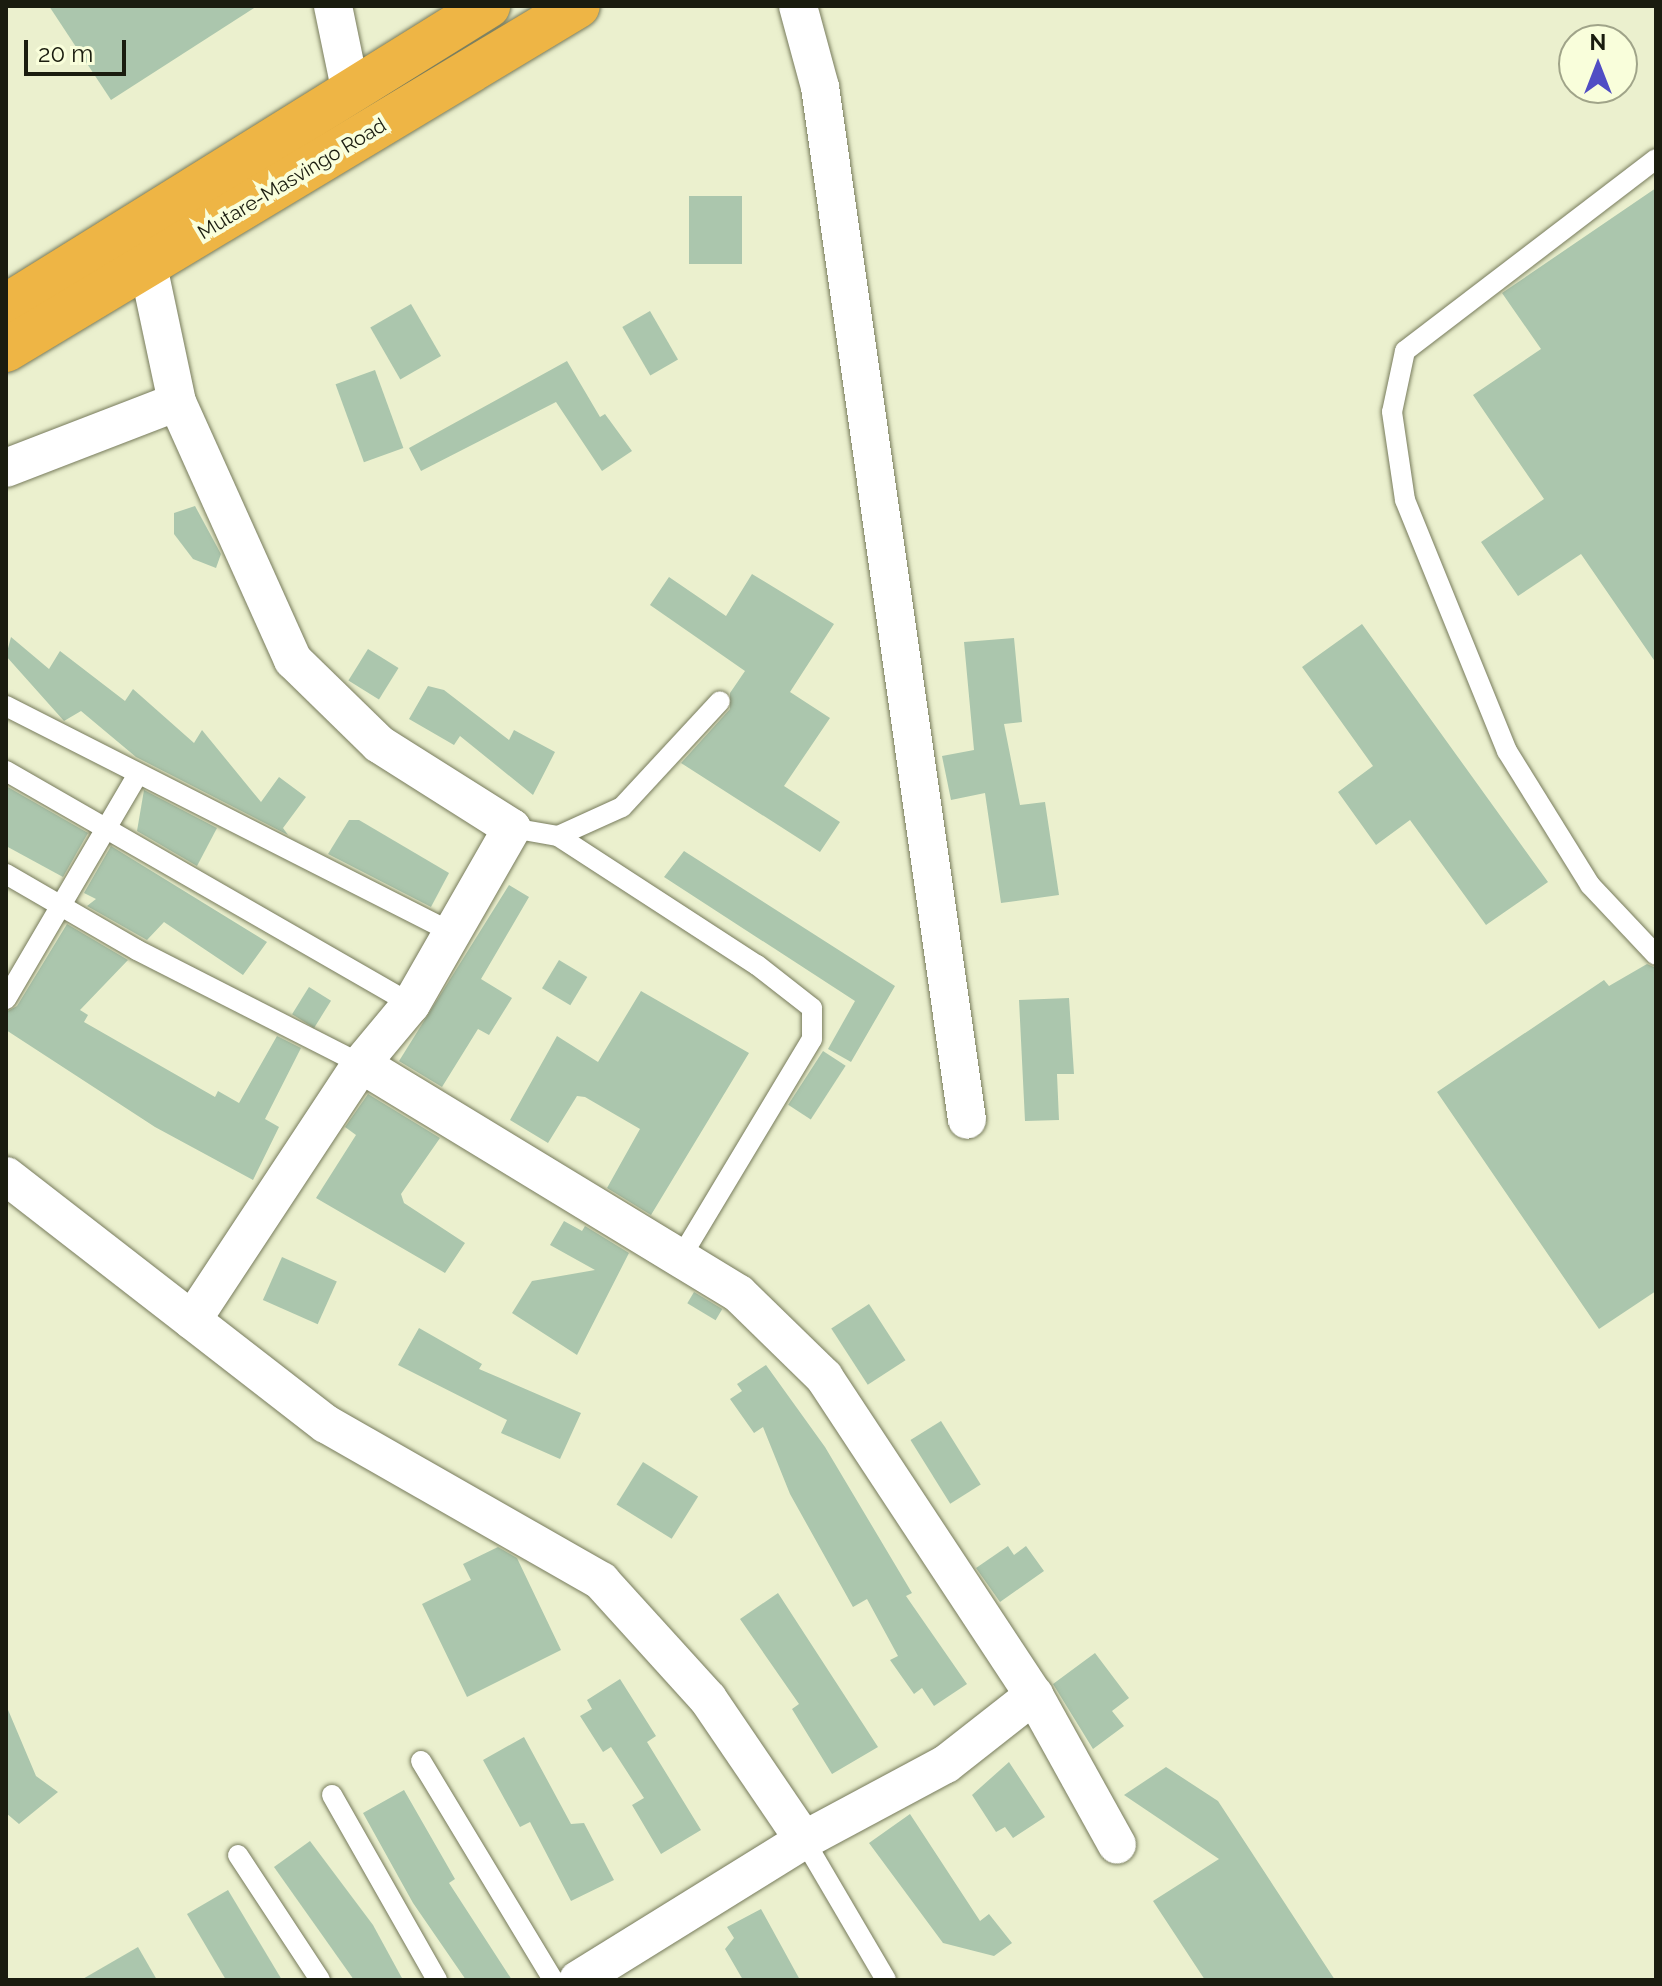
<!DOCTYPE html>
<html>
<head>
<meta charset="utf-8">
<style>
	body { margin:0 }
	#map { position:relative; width:1662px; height:1986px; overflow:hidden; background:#ebf0ce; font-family:Raleway,sans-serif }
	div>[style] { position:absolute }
	.building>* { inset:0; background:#abc6ad; transform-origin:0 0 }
	.roads { filter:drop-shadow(0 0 2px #777b5c) drop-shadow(0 0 2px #777b5c) }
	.lane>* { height:20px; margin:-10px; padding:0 10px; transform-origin:10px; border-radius:10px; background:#fff }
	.street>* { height:38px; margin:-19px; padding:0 19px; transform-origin:19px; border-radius:19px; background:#fff }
	.highway>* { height:44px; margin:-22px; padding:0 22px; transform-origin:22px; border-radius:22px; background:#eeb545 }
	span { translate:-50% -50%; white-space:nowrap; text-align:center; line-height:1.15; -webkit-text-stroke:8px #f9fedb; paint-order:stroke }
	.street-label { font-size:20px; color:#1a1c0f }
	.frame { position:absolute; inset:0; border:8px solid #1a1c0f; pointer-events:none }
	.north { position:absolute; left:1558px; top:24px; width:80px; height:80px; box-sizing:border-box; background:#f9fedb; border:2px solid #a0a489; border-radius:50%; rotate:0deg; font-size:22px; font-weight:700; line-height:32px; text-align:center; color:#1a1c0f }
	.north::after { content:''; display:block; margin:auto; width:28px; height:36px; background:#504dc4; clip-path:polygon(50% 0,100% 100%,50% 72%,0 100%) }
	.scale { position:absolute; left:24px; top:40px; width:102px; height:36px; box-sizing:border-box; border:4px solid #1a1c0f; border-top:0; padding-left:10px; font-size:24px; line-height:28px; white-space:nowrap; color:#1a1c0f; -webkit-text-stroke:6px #f9fedb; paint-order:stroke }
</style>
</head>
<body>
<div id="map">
	<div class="building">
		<i style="clip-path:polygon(49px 6px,257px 6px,111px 100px)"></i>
		<i style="clip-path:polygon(1656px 188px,1656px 663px,1581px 554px,1518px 596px,1481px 542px,1544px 499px,1473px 395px,1541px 349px,1502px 293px)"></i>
		<i style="left:689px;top:196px;width:53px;height:68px"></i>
		<i style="left:411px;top:304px;width:60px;height:47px;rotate:60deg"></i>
		<i style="left:650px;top:311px;width:56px;height:32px;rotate:60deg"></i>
		<i style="clip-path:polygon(567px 361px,600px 417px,605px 414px,632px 451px,602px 471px,556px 402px,421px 471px,409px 448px)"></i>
		<i style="left:375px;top:370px;width:83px;height:42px;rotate:70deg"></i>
		<i style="clip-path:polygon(195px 506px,221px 554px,216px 568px,193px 559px,174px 534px,174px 513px)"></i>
		<i style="clip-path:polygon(752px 574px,834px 624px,790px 692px,830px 718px,784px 786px,840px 822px,820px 852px,681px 763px,730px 709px,730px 693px,745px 671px,650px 605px,669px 577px,726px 616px)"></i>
		<i style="clip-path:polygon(1362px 624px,1548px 882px,1486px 925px,1410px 820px,1376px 845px,1338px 792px,1373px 766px,1302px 667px)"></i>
		<i style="clip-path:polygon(11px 637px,49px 669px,60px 651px,125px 701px,133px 689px,194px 743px,202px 730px,261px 802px,279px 777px,306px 797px,283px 828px,288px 835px,136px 757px,81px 711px,64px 721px,6px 656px)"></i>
		<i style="clip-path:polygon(1014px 638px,1022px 722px,1004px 724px,1020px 805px,1045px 802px,1059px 895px,1001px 903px,985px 793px,951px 800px,942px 756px,974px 750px,964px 642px)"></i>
		<i style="left:368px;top:649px;width:36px;height:37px;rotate:32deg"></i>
		<i style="clip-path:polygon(428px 686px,444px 690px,509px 740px,514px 730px,555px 752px,533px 795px,460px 736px,454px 745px,409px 719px)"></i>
		<i style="clip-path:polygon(6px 786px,88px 833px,63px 877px,6px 846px)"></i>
		<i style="clip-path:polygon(144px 790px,217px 828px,197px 866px,137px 831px)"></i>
		<i style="clip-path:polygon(349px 820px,359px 820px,449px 873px,431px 907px,328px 854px)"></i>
		<i style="clip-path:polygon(111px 846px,267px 942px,243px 975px,164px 922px,147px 940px,87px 906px,96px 899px,84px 893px)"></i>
		<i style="clip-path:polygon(684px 851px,895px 986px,851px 1062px,828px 1049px,855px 1001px,664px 877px)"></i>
		<i style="clip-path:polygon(509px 885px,529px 897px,481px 979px,512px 998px,489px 1035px,478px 1029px,442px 1087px,399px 1061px)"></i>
		<i style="clip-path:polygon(67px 924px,128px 960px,80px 1010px,88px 1015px,84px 1022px,215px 1097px,218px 1091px,239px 1103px,277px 1036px,301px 1048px,265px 1119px,279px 1127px,253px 1180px,155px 1127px,6px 1030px,6px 1012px,17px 1006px)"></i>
		<i style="left:559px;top:960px;width:33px;height:33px;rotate:31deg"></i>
		<i style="clip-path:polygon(1647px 964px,1656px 968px,1656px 1291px,1599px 1329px,1437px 1092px,1604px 980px,1609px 986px)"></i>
		<i style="left:309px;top:987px;width:26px;height:32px;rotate:32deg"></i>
		<i style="clip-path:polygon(641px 991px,749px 1053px,651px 1215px,607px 1188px,640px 1129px,585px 1097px,577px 1096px,548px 1143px,510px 1120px,557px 1036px,598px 1062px)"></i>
		<i style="clip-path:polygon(1069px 998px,1074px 1074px,1057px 1074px,1059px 1120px,1025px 1121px,1019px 1000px)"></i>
		<i style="left:823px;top:1051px;width:27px;height:64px;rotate:33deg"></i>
		<i style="clip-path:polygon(368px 1094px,440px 1138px,401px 1194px,404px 1203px,465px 1243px,445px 1273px,316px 1198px,356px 1135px,345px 1127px)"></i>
		<i style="clip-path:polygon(564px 1221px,582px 1231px,585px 1226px,629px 1253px,577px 1355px,512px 1313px,532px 1281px,595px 1270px,550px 1245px)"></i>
		<i style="left:282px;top:1257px;width:60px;height:47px;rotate:24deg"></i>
		<i style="left:694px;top:1292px;width:33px;height:13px;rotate:31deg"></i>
		<i style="left:869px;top:1304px;width:67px;height:45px;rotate:57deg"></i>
		<i style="clip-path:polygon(419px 1328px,482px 1364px,479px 1369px,581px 1413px,560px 1459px,501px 1433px,507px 1420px,398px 1365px)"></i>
		<i style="clip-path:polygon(766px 1365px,825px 1447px,912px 1593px,906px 1596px,967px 1684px,934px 1706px,922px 1688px,914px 1694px,890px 1660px,898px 1656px,867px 1599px,853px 1607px,790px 1494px,763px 1427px,754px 1433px,730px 1399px,742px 1391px,737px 1384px)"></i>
		<i style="left:941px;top:1421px;width:75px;height:36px;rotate:58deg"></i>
		<i style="left:643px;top:1462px;width:65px;height:50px;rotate:32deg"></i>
		<i style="clip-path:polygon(1008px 1546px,1014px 1555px,1026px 1546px,1044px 1571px,1000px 1602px,976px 1568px)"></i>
		<i style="clip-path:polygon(498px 1547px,517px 1558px,561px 1650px,467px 1697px,422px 1604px,471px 1580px,463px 1564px)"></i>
		<i style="clip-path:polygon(778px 1593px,878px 1747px,832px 1774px,792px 1709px,799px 1704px,740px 1619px)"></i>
		<i style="clip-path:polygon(1095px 1653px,1129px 1698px,1112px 1711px,1124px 1726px,1093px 1749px,1053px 1684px)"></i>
		<i style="clip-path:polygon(620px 1679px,656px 1736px,647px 1742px,701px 1830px,661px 1854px,632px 1805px,644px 1798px,611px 1747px,603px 1752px,580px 1716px,592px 1709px,587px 1700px)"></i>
		<i style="clip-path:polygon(6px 1705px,36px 1776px,58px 1792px,19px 1824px,6px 1813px)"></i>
		<i style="clip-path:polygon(524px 1737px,571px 1824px,584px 1823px,614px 1880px,571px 1901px,530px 1822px,520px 1827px,483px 1760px)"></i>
		<i style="clip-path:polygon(1009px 1762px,1045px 1817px,1013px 1838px,1005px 1827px,996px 1832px,972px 1795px)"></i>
		<i style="clip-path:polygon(1166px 1767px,1218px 1801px,1335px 1980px,1205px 1980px,1153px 1901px,1219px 1859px,1124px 1795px)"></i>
		<i style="clip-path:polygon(404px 1790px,455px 1879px,449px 1883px,512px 1980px,466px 1980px,413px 1903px,363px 1813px)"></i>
		<i style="clip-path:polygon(910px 1814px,980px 1921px,989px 1914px,1012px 1943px,994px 1956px,943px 1943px,869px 1843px)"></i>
		<i style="clip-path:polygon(310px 1841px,373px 1925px,403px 1980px,354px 1980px,274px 1867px)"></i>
		<i style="clip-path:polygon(228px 1890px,282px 1980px,226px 1980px,187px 1914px)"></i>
		<i style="clip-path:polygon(761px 1909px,800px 1980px,743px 1980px,725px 1949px,734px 1938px,727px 1927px)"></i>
		<i style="clip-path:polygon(138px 1947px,157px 1980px,81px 1980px)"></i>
	</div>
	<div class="roads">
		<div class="lane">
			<i style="left:1656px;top:159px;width:316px;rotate:142.6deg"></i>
			<i style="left:1405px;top:351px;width:62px;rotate:102deg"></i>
			<i style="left:1392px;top:412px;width:89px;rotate:81.6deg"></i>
			<i style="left:1405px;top:500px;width:271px;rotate:67.9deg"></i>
			<i style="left:1507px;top:751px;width:158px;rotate:58.2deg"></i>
			<i style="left:1590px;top:885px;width:96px;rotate:46.7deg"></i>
			<i style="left:6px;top:706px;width:501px;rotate:26.92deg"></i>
			<i style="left:6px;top:771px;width:467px;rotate:29.9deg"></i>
			<i style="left:512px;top:828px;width:47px;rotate:9.9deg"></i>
			<i style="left:558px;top:836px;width:70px;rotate:-24.4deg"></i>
			<i style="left:622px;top:807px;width:144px;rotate:-47.2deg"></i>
			<i style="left:558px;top:836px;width:237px;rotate:33deg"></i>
			<i style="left:757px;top:965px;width:70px;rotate:38deg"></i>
			<i style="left:812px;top:1008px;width:31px;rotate:90deg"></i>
			<i style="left:812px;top:1039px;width:258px;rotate:121deg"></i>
			<i style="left:6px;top:874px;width:151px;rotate:30.1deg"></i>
			<i style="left:137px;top:950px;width:251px;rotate:27deg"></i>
			<i style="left:6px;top:999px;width:259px;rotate:-59.6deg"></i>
			<i style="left:421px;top:1761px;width:256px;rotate:58.9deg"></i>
			<i style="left:332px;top:1795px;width:213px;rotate:60.4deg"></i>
			<i style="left:804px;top:1840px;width:162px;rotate:59.6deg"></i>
			<i style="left:238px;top:1855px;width:149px;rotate:56.7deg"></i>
		</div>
		<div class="street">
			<i style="left:333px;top:6px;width:84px;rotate:78.3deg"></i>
			<i style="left:798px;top:6px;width:84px;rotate:74.8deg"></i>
			<i style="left:820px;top:87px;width:1043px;rotate:81.9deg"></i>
			<i style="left:177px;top:402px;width:283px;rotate:65.8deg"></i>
			<i style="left:293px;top:660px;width:120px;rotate:44.3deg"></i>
			<i style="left:379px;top:744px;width:157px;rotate:32.3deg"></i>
			<i style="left:512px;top:828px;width:203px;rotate:119.8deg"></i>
			<i style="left:411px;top:1004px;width:78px;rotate:129.8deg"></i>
			<i style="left:361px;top:1064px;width:307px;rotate:123.4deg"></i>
			<i style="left:6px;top:468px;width:183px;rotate:-21.1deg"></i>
			<i style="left:177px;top:402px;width:139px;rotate:-102deg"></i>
			<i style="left:361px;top:1064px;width:442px;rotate:31.3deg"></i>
			<i style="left:739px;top:1294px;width:119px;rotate:44.3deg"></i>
			<i style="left:824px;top:1377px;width:381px;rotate:56.6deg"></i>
			<i style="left:1034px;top:1695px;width:171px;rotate:61deg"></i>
			<i style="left:6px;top:1176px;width:405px;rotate:37.8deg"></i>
			<i style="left:326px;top:1424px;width:317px;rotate:29.7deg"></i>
			<i style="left:601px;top:1581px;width:159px;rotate:47.8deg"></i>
			<i style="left:708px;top:1699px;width:171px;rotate:55.8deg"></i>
			<i style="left:578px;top:1980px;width:266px;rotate:-31.8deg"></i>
			<i style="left:804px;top:1840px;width:161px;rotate:-28.2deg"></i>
			<i style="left:946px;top:1764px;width:112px;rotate:-38.1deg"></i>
		</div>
		<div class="highway">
			<i style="left:6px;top:306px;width:568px;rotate:-31.9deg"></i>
			<i style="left:6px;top:350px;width:667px;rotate:-31.02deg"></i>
		</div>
	</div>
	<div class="street-label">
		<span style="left:292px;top:179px;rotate:-31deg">Mutare-Masvingo Road</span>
	</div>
	<div class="frame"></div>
	<div class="north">N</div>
	<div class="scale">20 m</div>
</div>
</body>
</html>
